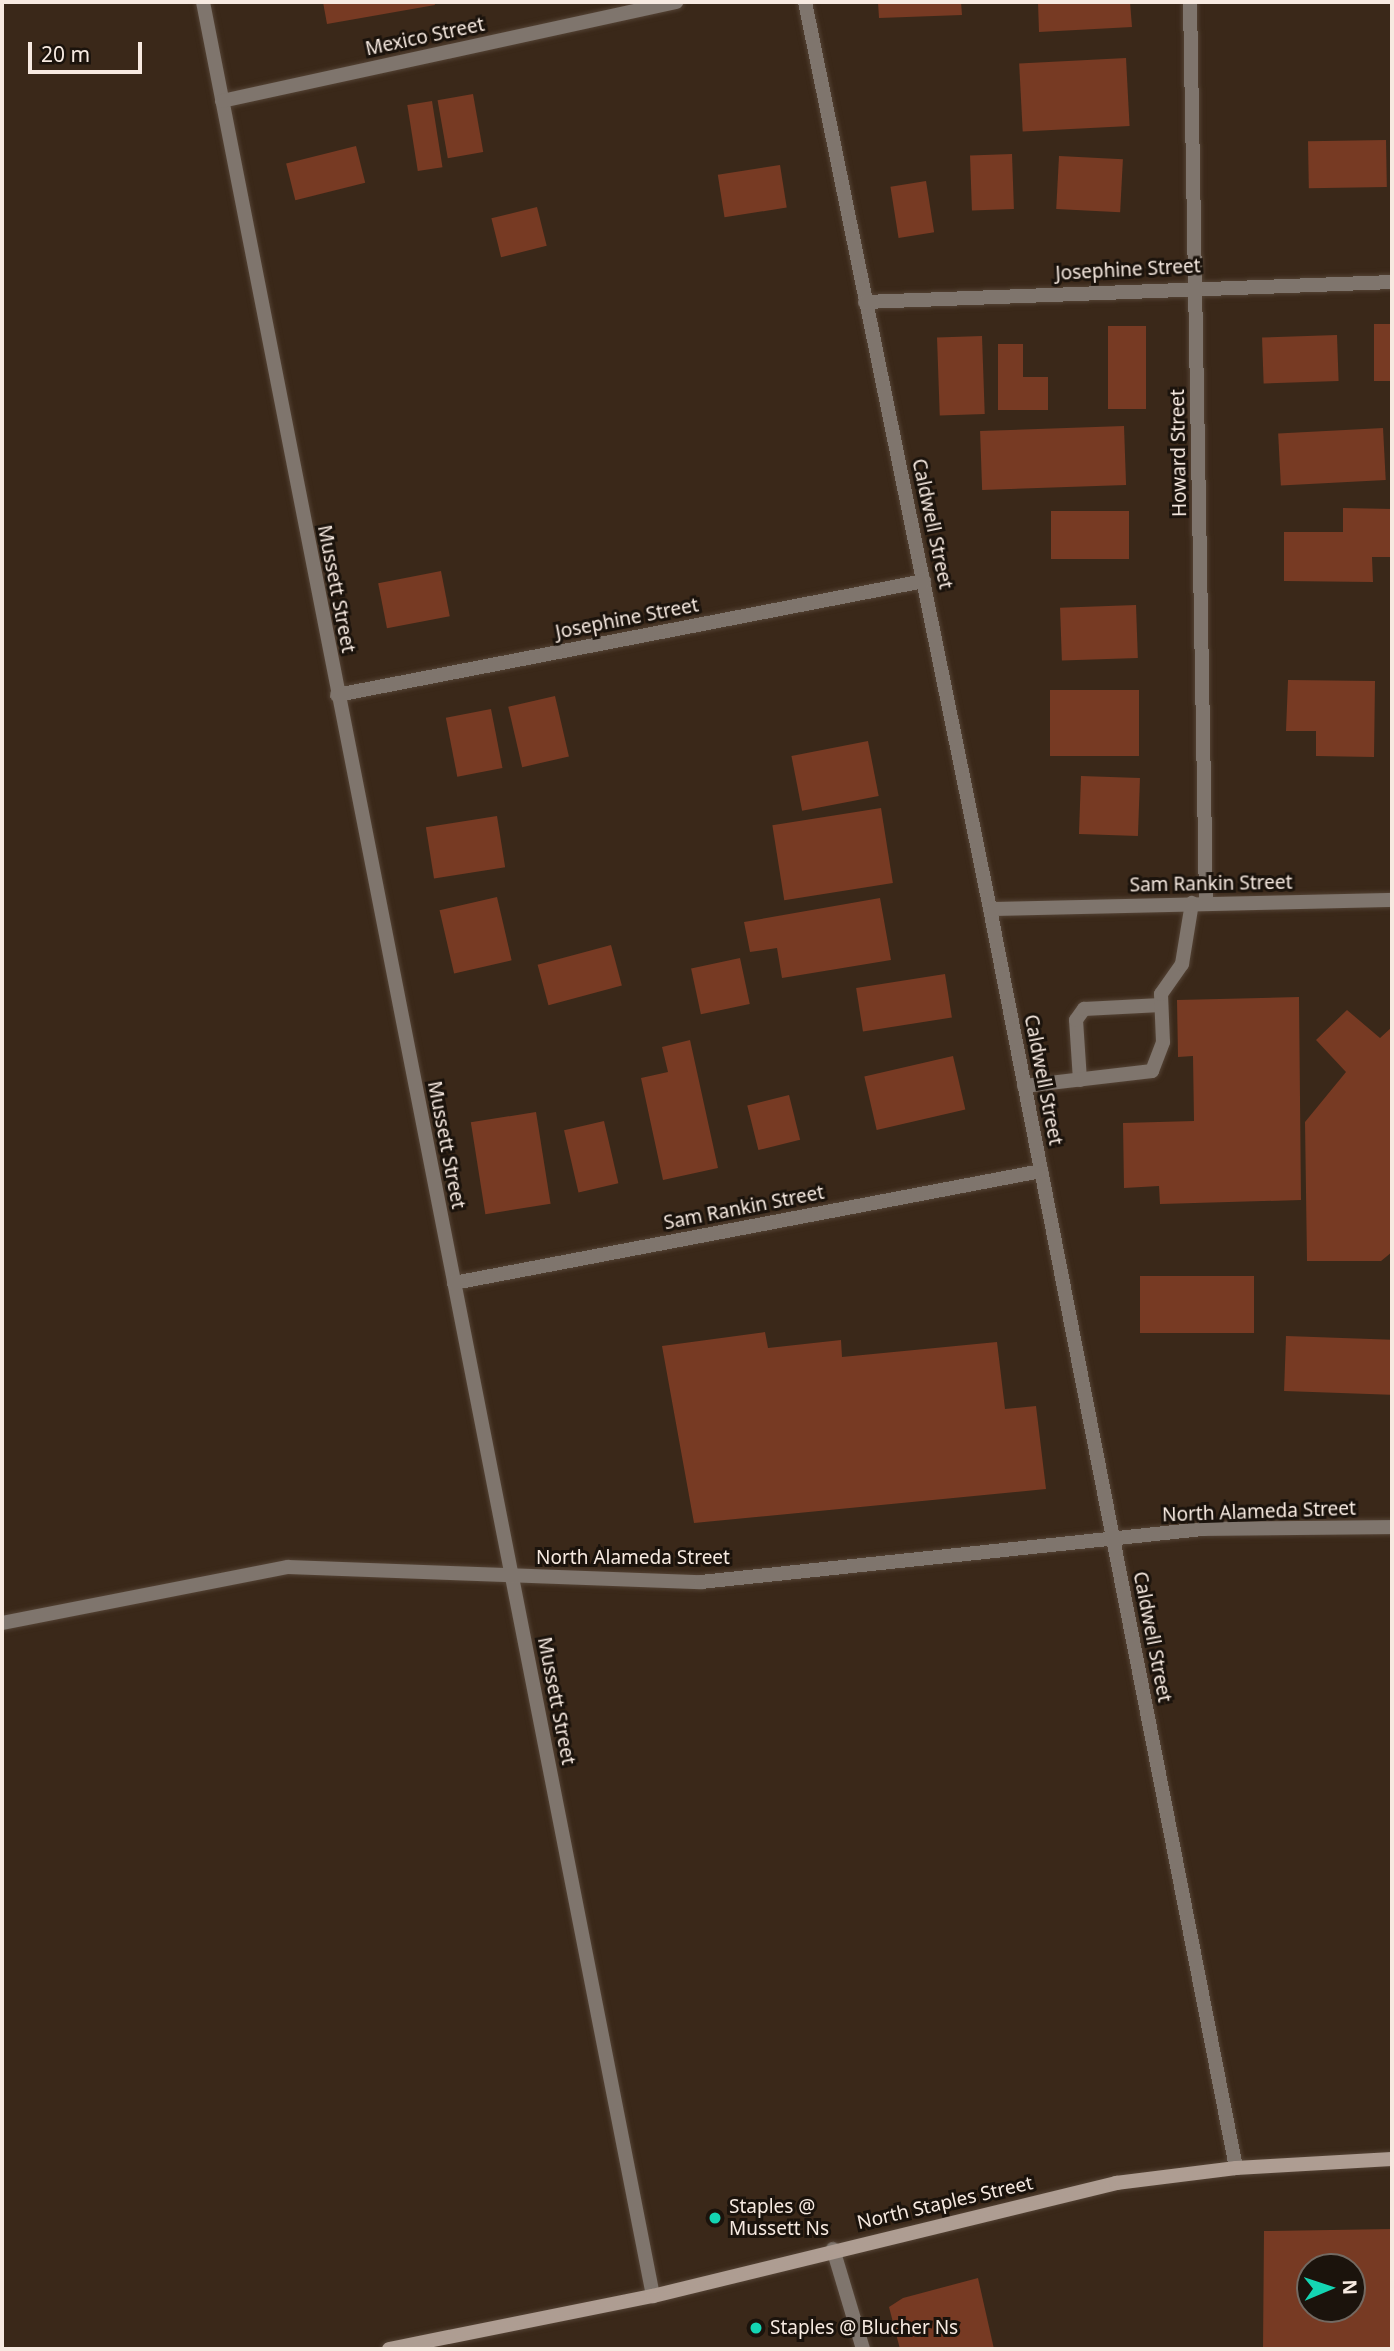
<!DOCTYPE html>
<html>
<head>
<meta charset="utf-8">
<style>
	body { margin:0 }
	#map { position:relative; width:1394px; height:2351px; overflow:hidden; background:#3a2819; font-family:"Noto Sans",sans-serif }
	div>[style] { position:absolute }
	.building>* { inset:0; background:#773a23; transform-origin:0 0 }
	.roads { filter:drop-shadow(0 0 2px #544335) drop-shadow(0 0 2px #544335) }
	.lane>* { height:14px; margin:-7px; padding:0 7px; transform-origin:7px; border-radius:7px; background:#7f756d }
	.street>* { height:14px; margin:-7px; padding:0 7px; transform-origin:7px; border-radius:7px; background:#7f756d }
	.secondary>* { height:14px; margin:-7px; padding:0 7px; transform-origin:7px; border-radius:7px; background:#ae9d92 }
	.dots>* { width:19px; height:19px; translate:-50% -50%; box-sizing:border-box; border:4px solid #1b130c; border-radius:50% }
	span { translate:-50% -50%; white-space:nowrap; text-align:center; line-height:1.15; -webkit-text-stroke:6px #1b130c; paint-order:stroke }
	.street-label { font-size:19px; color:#f7eae1 }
	.poi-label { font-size:19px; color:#f7eae1 }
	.left { translate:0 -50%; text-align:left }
	.frame { position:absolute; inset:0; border:4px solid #f7eae1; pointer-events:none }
	.north { position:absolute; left:1296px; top:2253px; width:70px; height:70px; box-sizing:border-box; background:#1b130c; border:2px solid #736961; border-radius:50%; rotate:88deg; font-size:19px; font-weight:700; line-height:28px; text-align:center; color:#f7eae1 }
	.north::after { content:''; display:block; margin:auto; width:24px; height:32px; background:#14d5b3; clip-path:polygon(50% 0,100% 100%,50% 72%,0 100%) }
	.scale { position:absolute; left:28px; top:42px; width:114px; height:32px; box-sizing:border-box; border:4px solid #f7eae1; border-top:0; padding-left:9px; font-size:21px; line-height:24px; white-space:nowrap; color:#f7eae1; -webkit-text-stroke:5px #1b130c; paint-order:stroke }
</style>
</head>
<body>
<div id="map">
	<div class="building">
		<i style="clip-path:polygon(323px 2px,434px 2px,435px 5px,327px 24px)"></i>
		<i style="clip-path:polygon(878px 2px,961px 2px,962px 15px,879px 18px)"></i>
		<i style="clip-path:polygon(1038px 2px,1130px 2px,1132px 27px,1039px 32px)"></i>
		<i style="left:1126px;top:58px;width:68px;height:107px;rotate:87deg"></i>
		<i style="left:473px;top:94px;width:59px;height:36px;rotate:80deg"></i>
		<i style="left:432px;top:101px;width:67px;height:25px;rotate:81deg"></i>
		<i style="left:1386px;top:140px;width:47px;height:78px;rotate:89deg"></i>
		<i style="left:356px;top:146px;width:38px;height:72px;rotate:76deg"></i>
		<i style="left:1012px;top:154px;width:55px;height:42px;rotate:88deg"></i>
		<i style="left:1059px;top:156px;width:64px;height:53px;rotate:3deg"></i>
		<i style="left:780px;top:165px;width:43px;height:63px;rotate:81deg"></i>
		<i style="left:926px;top:181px;width:52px;height:36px;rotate:81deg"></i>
		<i style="left:537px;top:207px;width:40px;height:47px;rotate:76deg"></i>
		<i style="left:1392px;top:324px;width:57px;height:18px;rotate:90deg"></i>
		<i style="left:1108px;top:326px;width:38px;height:83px"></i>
		<i style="left:1337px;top:335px;width:46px;height:75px;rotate:88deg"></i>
		<i style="left:982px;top:336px;width:78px;height:45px;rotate:88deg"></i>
		<i style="clip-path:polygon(998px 344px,1023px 344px,1023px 377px,1048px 377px,1048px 410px,998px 410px)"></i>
		<i style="left:1124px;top:426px;width:59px;height:144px;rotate:88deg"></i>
		<i style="left:1383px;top:428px;width:52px;height:105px;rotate:87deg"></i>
		<i style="clip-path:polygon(1343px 508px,1392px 509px,1392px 557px,1372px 557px,1373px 582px,1284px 581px,1284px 532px,1343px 532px)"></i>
		<i style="left:1051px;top:511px;width:78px;height:48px"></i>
		<i style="left:441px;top:571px;width:46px;height:64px;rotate:79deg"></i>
		<i style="left:1136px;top:605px;width:53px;height:76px;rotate:88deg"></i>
		<i style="clip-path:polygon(1288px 680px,1375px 681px,1374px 757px,1316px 756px,1316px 731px,1286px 731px)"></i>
		<i style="left:1050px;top:690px;width:89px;height:66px"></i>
		<i style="left:555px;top:696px;width:62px;height:48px;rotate:77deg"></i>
		<i style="left:491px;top:709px;width:60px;height:46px;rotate:79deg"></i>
		<i style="left:868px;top:741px;width:56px;height:78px;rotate:79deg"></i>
		<i style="left:1081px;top:776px;width:59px;height:58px;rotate:2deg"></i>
		<i style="left:881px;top:808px;width:76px;height:110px;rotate:81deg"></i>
		<i style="left:497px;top:816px;width:52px;height:72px;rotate:81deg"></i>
		<i style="left:497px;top:897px;width:65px;height:59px;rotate:77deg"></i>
		<i style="clip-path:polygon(880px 898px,891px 960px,782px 978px,777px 948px,750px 952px,744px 922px)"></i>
		<i style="left:611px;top:945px;width:42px;height:76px;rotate:75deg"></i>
		<i style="left:740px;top:958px;width:47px;height:50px;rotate:78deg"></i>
		<i style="left:945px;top:974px;width:44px;height:90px;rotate:81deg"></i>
		<i style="clip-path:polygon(1299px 997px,1301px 1200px,1160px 1204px,1159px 1186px,1124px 1188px,1123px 1123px,1194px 1121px,1193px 1056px,1178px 1057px,1177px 1000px)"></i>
		<i style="clip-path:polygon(1347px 1010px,1380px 1038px,1392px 1027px,1392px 1252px,1381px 1261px,1307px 1261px,1305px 1122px,1346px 1072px,1316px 1040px)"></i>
		<i style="clip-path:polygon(690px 1040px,718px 1168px,663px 1180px,641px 1078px,668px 1072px,662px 1047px)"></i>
		<i style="left:953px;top:1056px;width:55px;height:91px;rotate:77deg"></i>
		<i style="left:789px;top:1095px;width:46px;height:43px;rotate:76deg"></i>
		<i style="left:536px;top:1112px;width:93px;height:66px;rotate:81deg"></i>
		<i style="left:604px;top:1121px;width:64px;height:41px;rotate:77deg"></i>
		<i style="left:1254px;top:1276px;width:57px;height:114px;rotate:90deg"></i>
		<i style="clip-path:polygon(765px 1332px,768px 1348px,841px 1340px,842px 1357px,997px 1342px,1005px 1409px,1036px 1406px,1046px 1489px,694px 1523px,662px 1346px)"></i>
		<i style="left:1286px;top:1336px;width:106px;height:55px;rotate:2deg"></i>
		<i style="clip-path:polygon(evenodd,1392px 2229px,1392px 2349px,1263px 2349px,1264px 2231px,1392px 2229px,1310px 2267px,1352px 2267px,1352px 2309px,1310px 2309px,1310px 2267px)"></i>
		<i style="clip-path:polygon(978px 2278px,994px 2349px,900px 2349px,889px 2307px,903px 2298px)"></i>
	</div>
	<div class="roads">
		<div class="lane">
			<i style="left:1080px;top:1080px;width:60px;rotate:-93.8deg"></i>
			<i style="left:1076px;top:1020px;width:14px;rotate:-54deg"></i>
			<i style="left:1084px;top:1009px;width:77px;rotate:-3deg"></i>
			<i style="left:1024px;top:1086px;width:129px;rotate:-6.7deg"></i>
			<i style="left:1152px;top:1071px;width:31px;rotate:-69deg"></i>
			<i style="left:1163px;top:1042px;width:48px;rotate:-92.4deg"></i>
			<i style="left:1161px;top:994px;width:37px;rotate:-55deg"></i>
			<i style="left:1182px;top:964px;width:62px;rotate:-80.7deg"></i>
		</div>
		<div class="street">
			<i style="left:203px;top:2px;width:2338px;rotate:78.9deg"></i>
			<i style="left:805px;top:2px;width:926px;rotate:78.47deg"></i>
			<i style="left:990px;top:909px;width:1283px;rotate:78.94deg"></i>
			<i style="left:1190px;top:2px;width:901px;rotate:88.98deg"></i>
			<i style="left:222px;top:101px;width:465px;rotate:-12.3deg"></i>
			<i style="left:865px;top:302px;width:527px;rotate:-2.17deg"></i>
			<i style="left:337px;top:695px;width:598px;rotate:-10.99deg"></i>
			<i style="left:990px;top:909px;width:402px;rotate:-1.3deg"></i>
			<i style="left:454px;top:1283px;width:598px;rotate:-10.8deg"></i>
			<i style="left:2px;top:1623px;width:291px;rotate:-11.1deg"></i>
			<i style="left:288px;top:1567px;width:413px;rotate:2.1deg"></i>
			<i style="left:701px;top:1582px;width:505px;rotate:-6.03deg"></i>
			<i style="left:1203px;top:1529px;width:189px;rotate:-0.6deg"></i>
			<i style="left:833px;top:2249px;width:104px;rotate:73.3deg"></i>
		</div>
		<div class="secondary">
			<i style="left:389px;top:2349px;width:269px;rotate:-11.4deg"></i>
			<i style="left:653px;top:2296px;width:477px;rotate:-13.7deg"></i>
			<i style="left:1116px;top:2183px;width:121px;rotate:-7.1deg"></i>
			<i style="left:1236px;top:2168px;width:156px;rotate:-3.3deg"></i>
		</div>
	</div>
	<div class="dots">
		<i style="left:715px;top:2218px;background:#14d5b3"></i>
		<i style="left:756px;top:2328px;background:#14d5b3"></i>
	</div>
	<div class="street-label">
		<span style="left:425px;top:37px;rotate:-12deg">Mexico Street</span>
		<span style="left:1128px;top:270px;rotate:-3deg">Josephine Street</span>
		<span style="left:1179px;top:453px;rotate:-91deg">Howard Street</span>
		<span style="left:932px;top:524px;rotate:78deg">Caldwell Street</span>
		<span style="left:336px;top:589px;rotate:79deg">Mussett Street</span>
		<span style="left:627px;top:619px;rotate:-11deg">Josephine Street</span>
		<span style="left:1211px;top:884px;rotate:-1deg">Sam Rankin Street</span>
		<span style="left:1043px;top:1080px;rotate:79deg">Caldwell Street</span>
		<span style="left:446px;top:1145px;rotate:79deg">Mussett Street</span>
		<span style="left:744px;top:1208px;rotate:-11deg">Sam Rankin Street</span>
		<span style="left:1259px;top:1512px;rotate:-2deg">North Alameda Street</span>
		<span style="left:633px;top:1558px">North Alameda Street</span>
		<span style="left:1152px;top:1637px;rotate:79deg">Caldwell Street</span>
		<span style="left:556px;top:1701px;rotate:79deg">Mussett Street</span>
		<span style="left:945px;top:2203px;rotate:-13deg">North Staples Street</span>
	</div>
	<div class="poi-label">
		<span class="left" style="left:729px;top:2218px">Staples @<br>Mussett Ns</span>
		<span class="left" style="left:770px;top:2328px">Staples @ Blucher Ns</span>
	</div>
	<div class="frame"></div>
	<div class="north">N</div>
	<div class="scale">20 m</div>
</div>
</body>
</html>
